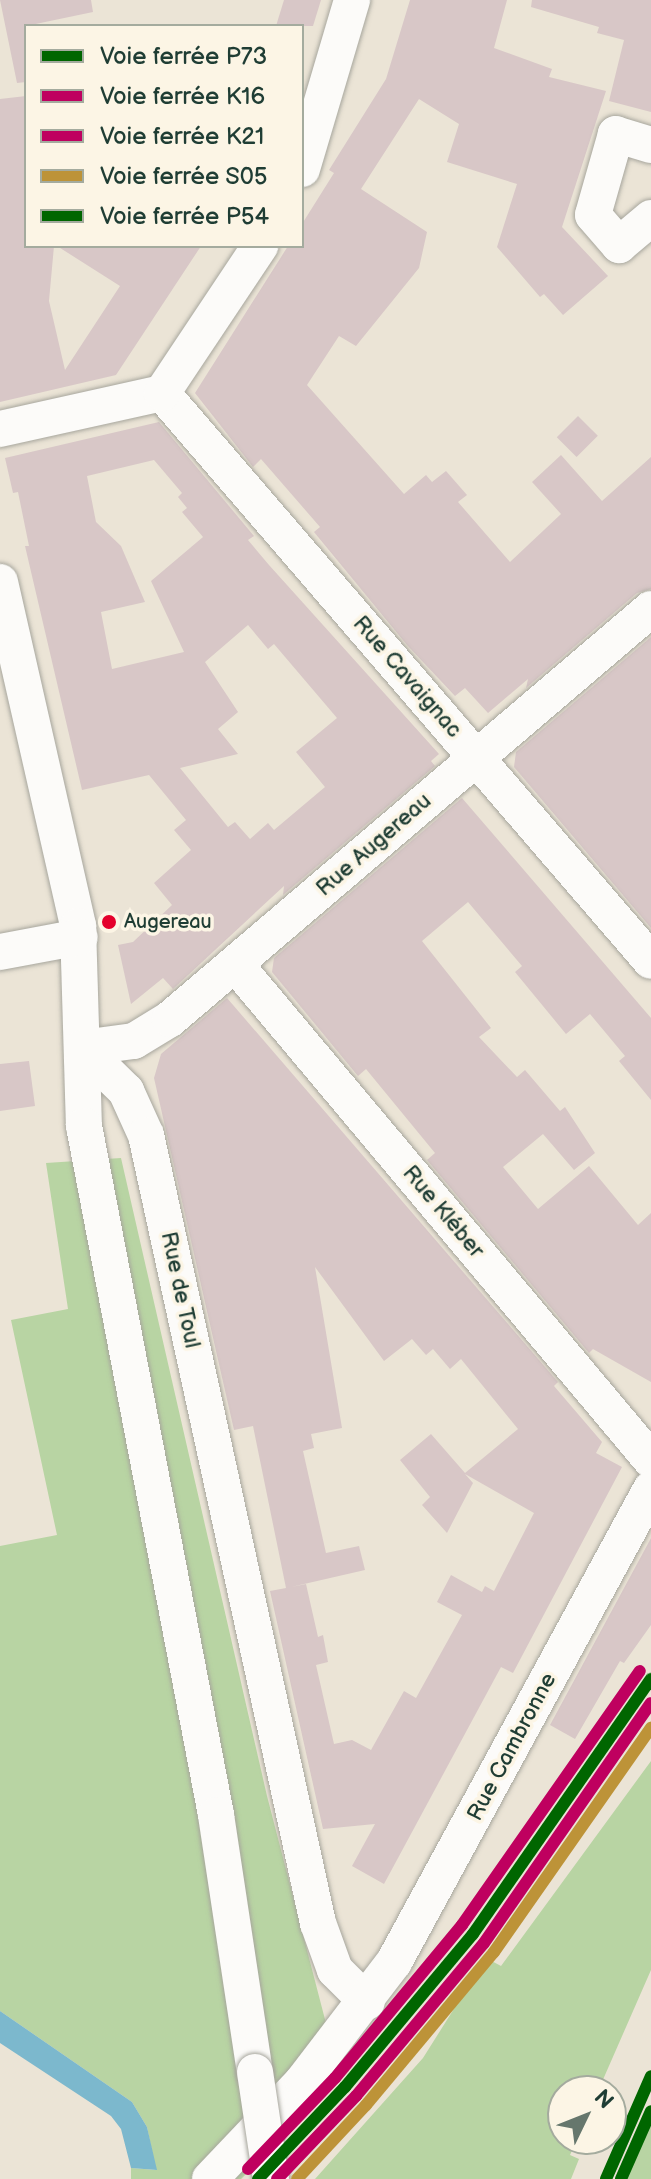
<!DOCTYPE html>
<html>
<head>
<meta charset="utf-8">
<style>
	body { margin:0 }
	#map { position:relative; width:651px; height:2179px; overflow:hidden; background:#ebe4d6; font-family:"Balsamiq Sans",sans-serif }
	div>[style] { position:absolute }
	.green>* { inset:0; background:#b8d4a3 }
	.water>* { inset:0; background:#7cb8cd }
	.building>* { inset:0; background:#d8c7c7; transform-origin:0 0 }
	.roads { filter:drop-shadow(0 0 2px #a7a69d) drop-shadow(0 0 2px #a7a69d) }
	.minor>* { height:36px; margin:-18px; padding:0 18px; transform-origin:18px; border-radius:18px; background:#fcfbf9 }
	.bridges { filter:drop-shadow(0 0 2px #a7a69d) drop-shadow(0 0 2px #a7a69d) }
	.minor-bridge>* { height:36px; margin:-18px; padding:0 18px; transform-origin:18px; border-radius:18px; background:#fcfbf9 }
	.rail-1>* { height:12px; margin:-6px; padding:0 6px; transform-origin:6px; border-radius:6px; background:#060 }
	.rail-2>* { height:12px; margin:-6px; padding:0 6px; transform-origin:6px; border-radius:6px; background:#bf005f }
	.rail-3>* { height:12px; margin:-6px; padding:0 6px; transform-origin:6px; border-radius:6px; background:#bf005f }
	.rail-4>* { height:12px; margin:-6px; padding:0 6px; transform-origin:6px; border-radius:6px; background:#bd9338 }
	.rail-5>* { height:12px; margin:-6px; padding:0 6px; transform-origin:6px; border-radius:6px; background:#060 }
	.rail-6>* { height:12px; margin:-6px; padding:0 6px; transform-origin:6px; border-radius:6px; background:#060 }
	.dots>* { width:22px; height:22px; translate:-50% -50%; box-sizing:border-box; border:4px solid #fcf5e5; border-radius:50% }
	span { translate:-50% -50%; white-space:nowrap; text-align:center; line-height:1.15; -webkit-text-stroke:7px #fcf5e5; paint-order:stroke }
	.bus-label { font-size:20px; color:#1f3d34 }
	.left { translate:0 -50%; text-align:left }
	.street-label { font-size:22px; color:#1f3d34 }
	.legend { position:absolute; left:24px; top:24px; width:280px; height:224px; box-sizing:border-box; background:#fcf5e5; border:2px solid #a4ab9e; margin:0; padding:10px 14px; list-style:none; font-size:24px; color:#1f3d34 }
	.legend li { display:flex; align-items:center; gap:16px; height:40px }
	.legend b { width:40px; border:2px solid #a4ab9e }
	.north { position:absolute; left:547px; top:2075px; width:80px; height:80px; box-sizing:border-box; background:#fcf5e5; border:2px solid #a4ab9e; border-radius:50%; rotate:47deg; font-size:22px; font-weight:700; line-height:32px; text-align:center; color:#1f3d34 }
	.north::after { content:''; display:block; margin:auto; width:28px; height:36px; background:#66776d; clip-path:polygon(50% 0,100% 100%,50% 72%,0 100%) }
</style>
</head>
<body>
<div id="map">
	<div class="green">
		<i style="clip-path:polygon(121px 1158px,267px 1796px,335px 2058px,349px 2071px,241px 2179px,131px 2179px,131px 2168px,156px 2170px,147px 2127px,132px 2102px,0 2011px,0 1546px,57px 1535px,11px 1320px,68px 1309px,46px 1163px)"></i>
		<i style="clip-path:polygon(651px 1761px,651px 1970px,598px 2091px,563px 2091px,563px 2139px,577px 2139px,570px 2155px,579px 2159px,571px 2179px,315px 2179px,423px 2058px,486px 1958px,501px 1966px)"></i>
		<i style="clip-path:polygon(651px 2106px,651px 2179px,621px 2179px)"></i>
	</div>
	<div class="water">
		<i style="clip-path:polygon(0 2011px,132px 2102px,147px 2127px,157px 2170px,131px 2168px,121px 2129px,111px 2116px,0 2043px)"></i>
	</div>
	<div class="building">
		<i style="clip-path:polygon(0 0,91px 0,93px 12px,26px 26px,26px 82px,17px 83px)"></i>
		<i style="clip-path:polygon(284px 0,321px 0,313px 26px,276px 26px)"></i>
		<i style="clip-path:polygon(410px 0,507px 0,494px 48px,552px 69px,549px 77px,606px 91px,562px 227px,608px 276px,563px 315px,544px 294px,540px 297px,497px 247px,517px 184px,447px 162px,459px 124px,419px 99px,361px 189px,427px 232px,419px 268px,356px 346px,339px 336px,307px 385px,404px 494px,426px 475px,432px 482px,446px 471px,467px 495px,458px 502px,510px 562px,561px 514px,532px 482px,561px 455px,602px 501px,651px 457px,651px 589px,637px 593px,526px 688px,528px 679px,488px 713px,465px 688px,455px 696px,407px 645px,314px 532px,320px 527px,261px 459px,253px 467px,195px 393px,288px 246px,302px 246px,302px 224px,334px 173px,329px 170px,386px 79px)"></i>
		<i style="clip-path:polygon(532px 0,651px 0,651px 112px,609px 101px,624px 40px,597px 33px,599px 27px,531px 7px)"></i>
		<i style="clip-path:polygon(26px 96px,26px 246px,54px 246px,49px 301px,65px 370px,120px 286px,57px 246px,201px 246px,116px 375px,0 402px,0 99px)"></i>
		<i style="left:578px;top:416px;width:28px;height:30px;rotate:45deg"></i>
		<i style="clip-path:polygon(evenodd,159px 422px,254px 536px,248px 540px,269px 565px,439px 754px,431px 761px,435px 766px,283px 895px,284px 886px,173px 989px,163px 978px,131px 1004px,118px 945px,133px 942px,172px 905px,154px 883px,191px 850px,174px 830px,186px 820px,149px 775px,82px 790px,25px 546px,29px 546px,18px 492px,13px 493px,5px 458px,159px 422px,154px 460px,182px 493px,178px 497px,187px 508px,182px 512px,203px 537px,151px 581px,184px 652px,112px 669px,101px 612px,145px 602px,121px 546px,96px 522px,87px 476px,154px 460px,159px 422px,248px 625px,268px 649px,274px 644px,337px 718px,296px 752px,325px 787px,274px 830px,268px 823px,250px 839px,235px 822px,228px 827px,180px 768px,238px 754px,218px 729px,238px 712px,205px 662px,248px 625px)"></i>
		<i style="clip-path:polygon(651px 637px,651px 928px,514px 767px,516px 752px)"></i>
		<i style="clip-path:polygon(462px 798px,651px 1018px,651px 1100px,619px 1061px,625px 1056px,590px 1014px,566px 1034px,515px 972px,522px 966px,468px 902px,422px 941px,491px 1028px,479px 1037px,517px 1077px,525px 1070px,560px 1111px,565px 1107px,595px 1153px,574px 1170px,543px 1134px,503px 1167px,538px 1209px,589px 1166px,638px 1225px,651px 1213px,651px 1382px,593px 1349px,589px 1353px,427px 1160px,435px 1153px,366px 1069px,358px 1076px,272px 972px,274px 958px)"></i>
		<i style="clip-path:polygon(evenodd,227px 998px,558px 1382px,554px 1386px,602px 1442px,596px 1453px,622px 1467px,513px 1673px,501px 1667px,384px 1884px,352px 1866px,375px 1824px,323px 1829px,270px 1591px,286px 1588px,253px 1426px,234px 1430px,154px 1078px,161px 1054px,227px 998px,315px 1267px,384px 1361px,412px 1339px,426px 1355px,433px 1349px,450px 1369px,461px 1359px,518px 1429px,465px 1473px,431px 1434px,400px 1460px,430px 1497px,422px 1505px,447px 1533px,473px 1483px,465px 1474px,534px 1513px,494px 1591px,485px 1586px,482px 1592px,451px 1575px,437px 1602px,462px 1615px,416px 1698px,404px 1691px,371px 1750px,352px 1740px,334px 1744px,316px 1665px,328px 1662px,323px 1635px,318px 1637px,306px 1584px,291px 1587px,365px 1570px,359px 1546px,326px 1553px,303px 1451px,314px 1448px,311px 1434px,342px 1428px,315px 1267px)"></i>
		<i style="clip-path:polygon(29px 1061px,35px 1106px,0 1111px,0 1064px)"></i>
		<i style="clip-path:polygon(651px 1538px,651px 1625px,624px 1663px,620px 1661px,575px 1739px,550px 1725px)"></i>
	</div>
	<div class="roads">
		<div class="minor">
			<i style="left:651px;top:145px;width:37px;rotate:-163deg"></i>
			<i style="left:616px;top:134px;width:84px;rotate:105.9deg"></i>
			<i style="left:593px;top:215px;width:40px;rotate:49deg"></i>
			<i style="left:619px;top:245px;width:42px;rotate:-40.2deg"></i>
			<i style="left:302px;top:169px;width:176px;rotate:-73.5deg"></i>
			<i style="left:162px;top:393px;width:749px;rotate:49.27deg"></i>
			<i style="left:0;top:429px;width:166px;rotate:-12.5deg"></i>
			<i style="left:162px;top:393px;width:177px;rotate:-56.3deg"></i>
			<i style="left:0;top:582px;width:353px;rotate:77.2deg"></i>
			<i style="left:78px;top:926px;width:200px;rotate:88.3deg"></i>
			<i style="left:84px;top:1126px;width:702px;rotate:79.15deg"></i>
			<i style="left:216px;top:1815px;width:260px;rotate:81.4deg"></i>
			<i style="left:0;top:952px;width:81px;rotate:-10.6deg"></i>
			<i style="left:235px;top:964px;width:647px;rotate:50.01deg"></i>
			<i style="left:82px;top:1048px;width:62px;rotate:44.3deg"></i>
			<i style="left:126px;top:1091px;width:48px;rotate:65.6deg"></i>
			<i style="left:146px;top:1135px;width:807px;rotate:77.69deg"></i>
			<i style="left:318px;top:1923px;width:50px;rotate:70.1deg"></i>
			<i style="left:335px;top:1970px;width:45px;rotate:45deg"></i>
			<i style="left:82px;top:1048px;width:52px;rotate:-7.7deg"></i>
			<i style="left:134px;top:1041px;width:42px;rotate:-31.4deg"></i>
			<i style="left:170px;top:1019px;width:632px;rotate:-40.44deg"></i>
			<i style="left:210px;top:2179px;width:135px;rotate:-46.5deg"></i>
			<i style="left:303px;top:2081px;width:150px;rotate:-52.6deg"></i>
			<i style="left:394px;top:1962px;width:538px;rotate:-61.48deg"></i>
		</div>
	</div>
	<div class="bridges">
		<div class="minor-bridge">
			<i style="left:255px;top:2072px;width:108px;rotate:81.5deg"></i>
		</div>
	</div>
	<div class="rail-1">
		<i style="left:258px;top:2179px;width:127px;rotate:-46.6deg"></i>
		<i style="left:345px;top:2087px;width:199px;rotate:-50.1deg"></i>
		<i style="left:473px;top:1934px;width:311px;rotate:-55.1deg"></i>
	</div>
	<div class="rail-2">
		<i style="left:277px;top:2179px;width:115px;rotate:-46.4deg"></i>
		<i style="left:356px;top:2096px;width:199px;rotate:-50.1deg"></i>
		<i style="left:484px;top:1943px;width:292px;rotate:-55.2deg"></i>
	</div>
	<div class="rail-3">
		<i style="left:248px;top:2169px;width:126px;rotate:-46.3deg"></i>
		<i style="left:335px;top:2078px;width:199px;rotate:-50.3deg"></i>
		<i style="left:462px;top:1925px;width:310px;rotate:-55deg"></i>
	</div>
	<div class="rail-4">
		<i style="left:297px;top:2179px;width:101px;rotate:-47deg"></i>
		<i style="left:366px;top:2105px;width:199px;rotate:-50.1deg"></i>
		<i style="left:494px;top:1952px;width:274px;rotate:-55deg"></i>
	</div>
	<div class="rail-5">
		<i style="left:606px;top:2179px;width:112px;rotate:-66.4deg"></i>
	</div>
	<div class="rail-6">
		<i style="left:621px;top:2179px;width:74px;rotate:-66.2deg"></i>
	</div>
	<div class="dots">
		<i style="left:109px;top:922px;background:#e4002b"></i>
	</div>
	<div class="bus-label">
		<span class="left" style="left:124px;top:922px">Augereau</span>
	</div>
	<div class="street-label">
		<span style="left:407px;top:677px;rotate:49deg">Rue Cavaignac</span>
		<span style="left:374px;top:845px;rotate:-41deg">Rue Augereau</span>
		<span style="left:443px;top:1212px;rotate:50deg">Rue Kléber</span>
		<span style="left:180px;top:1290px;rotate:78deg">Rue de Toul</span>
		<span style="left:512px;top:1747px;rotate:-62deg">Rue Cambronne</span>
	</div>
	<ul class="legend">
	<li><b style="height:10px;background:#060"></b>Voie ferrée P73</li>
	<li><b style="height:10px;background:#bf005f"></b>Voie ferrée K16</li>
	<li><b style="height:10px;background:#bf005f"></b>Voie ferrée K21</li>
	<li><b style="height:10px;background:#bd9338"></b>Voie ferrée S05</li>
	<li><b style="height:10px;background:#060"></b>Voie ferrée P54</li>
	</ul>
	<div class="north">N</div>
</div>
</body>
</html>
